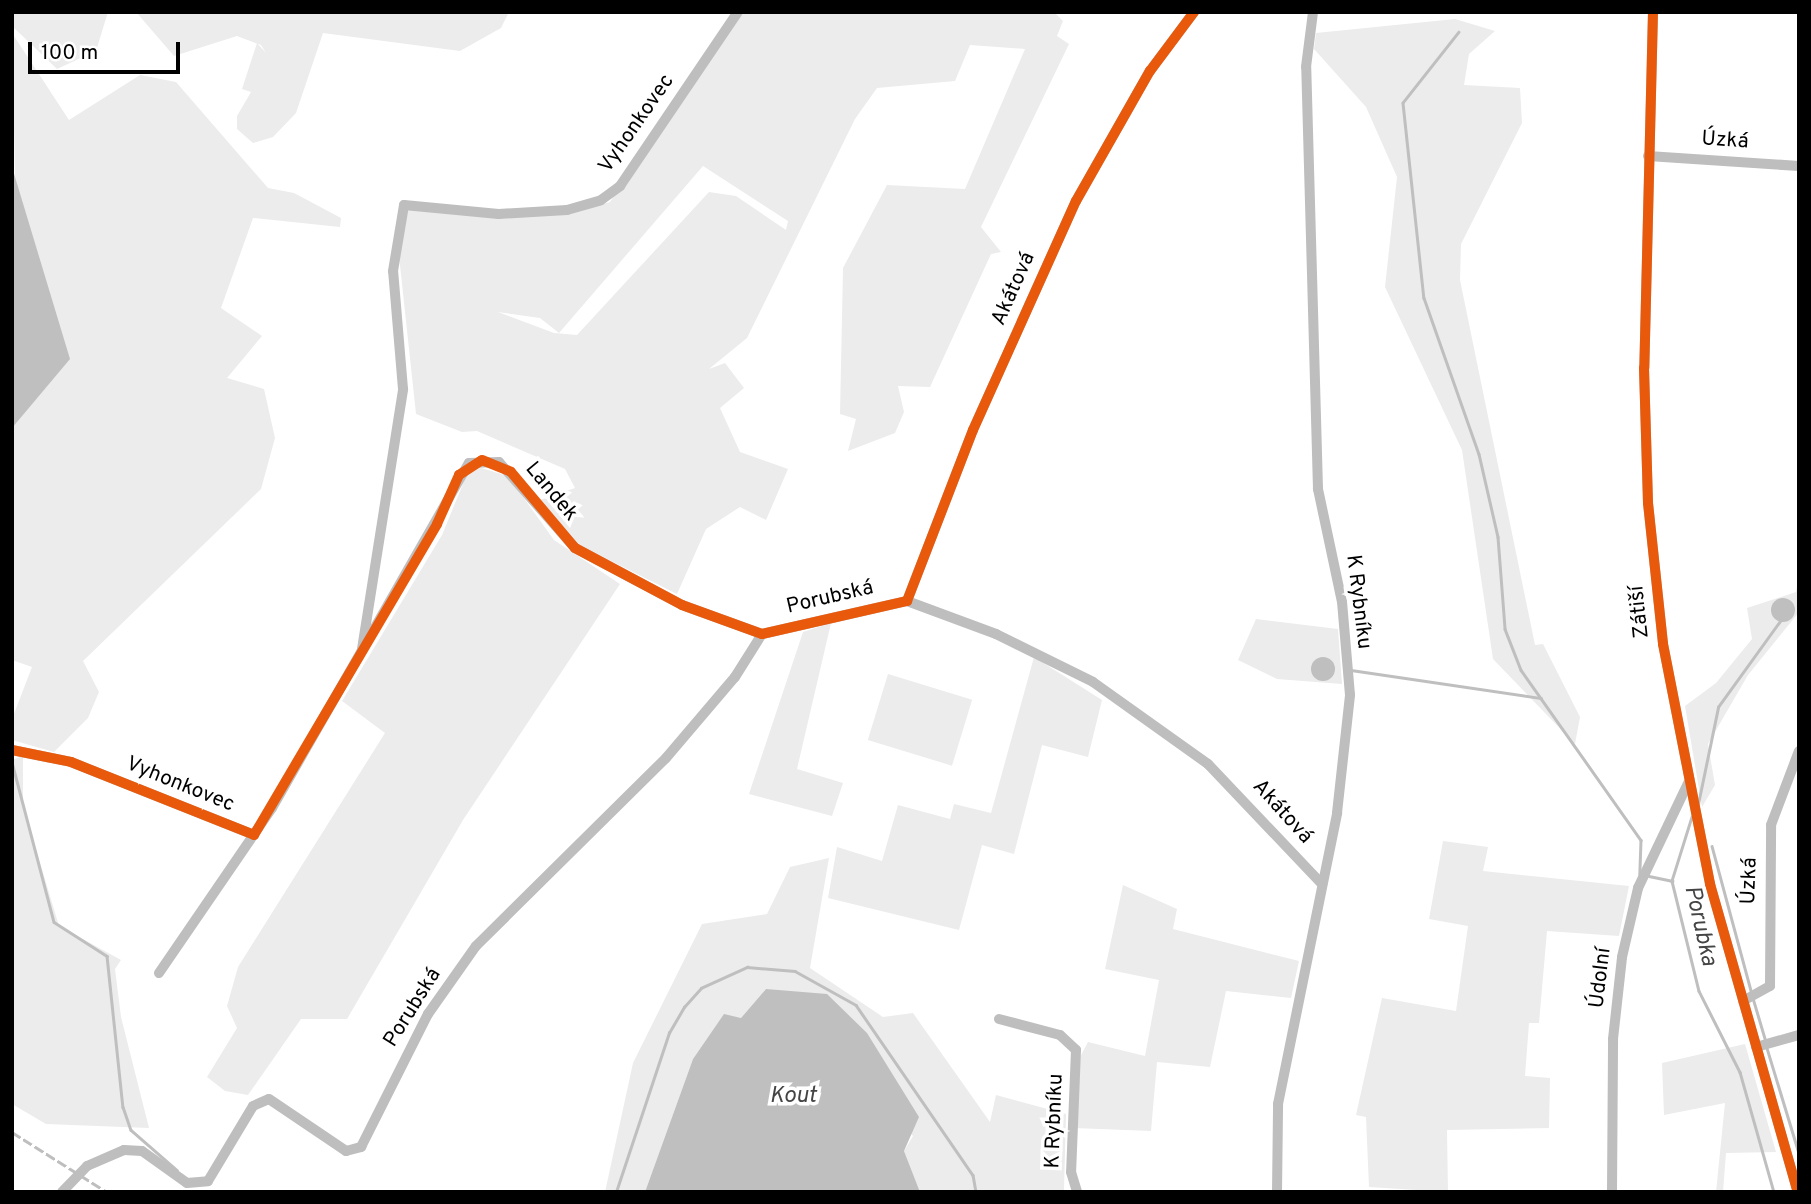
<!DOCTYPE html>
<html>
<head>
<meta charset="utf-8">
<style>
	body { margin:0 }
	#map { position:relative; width:1811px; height:1204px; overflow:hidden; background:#fff; font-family:Overpass,sans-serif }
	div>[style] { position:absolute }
	.green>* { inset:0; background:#ececec; transform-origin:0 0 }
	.water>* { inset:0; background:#bfbfbf }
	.round { border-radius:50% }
	.stream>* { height:2.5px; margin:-1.25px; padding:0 1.25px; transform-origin:1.25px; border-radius:1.25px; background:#bfbfbf }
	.minor>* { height:10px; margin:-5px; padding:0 5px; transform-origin:5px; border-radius:5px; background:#bebebe }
	.rail>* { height:2.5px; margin-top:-1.25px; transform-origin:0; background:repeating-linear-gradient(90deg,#bebebe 0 10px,transparent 0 13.5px) }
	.cycleway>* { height:10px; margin:-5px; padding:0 5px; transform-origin:5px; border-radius:5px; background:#e8590c }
	span { translate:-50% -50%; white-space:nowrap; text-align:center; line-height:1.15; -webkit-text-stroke:7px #fff; paint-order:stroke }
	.street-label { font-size:21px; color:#000 }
	.water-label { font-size:23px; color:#444; font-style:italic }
	.frame { position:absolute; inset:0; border:14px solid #000; pointer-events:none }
	.scale { position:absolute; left:28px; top:42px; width:152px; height:32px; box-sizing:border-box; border:4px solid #000; border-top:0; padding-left:9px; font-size:21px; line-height:24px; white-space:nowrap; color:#000; -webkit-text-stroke:5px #fff; paint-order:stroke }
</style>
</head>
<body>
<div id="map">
	<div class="green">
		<i style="clip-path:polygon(12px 12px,108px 12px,96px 51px,57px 69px,12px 26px)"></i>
		<i style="clip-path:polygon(136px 12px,509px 12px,501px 28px,460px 51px,323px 33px,296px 113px,273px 137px,253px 143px,237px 129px,237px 116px,251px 92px,242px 89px,257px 43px,266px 53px,261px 45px,237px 36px,174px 56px)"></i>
		<i style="clip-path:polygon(evenodd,738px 12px,1054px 12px,1063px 21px,1057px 36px,1069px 44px,981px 227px,1001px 252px,991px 254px,930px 387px,898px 386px,904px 412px,895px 433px,848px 451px,856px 419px,840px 414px,843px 268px,887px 185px,965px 189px,1025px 49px,970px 45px,955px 81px,877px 88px,855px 119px,747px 338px,709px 369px,725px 363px,744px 388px,720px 408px,740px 452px,788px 469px,766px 520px,740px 507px,706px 529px,677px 594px,569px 540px,540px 500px,575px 488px,565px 469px,477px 431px,462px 432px,416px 414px,399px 256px,406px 209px,569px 213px,610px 202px,738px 12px,703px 166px,788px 221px,786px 230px,736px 196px,709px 192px,577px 335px,554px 333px,498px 312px,540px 318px,559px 333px,703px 166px)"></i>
		<i style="clip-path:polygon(1455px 19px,1495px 31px,1469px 54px,1464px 85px,1520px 88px,1522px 123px,1461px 244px,1460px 280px,1535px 645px,1543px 644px,1580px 717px,1575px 744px,1493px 659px,1462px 450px,1385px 287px,1397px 177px,1366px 107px,1314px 49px,1316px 33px)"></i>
		<i style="clip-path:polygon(12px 33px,69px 120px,140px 75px,176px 82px,268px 188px,294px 193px,341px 218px,340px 227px,253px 218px,221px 308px,262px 336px,227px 378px,264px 389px,275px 438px,261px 489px,83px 661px,99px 692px,88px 718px,54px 752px,12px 740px,12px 719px,32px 667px,12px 660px,12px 428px,20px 418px)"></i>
		<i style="clip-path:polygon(478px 467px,508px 476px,554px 540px,620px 584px,463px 820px,347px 1019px,301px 1019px,248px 1095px,225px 1091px,207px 1077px,237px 1028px,227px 1006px,238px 967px,385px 733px,342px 701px,442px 535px,467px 474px)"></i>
		<i style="clip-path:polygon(1799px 576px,1799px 612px,1748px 675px,1708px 744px,1715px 785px,1702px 807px,1685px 706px,1716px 683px,1752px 639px,1747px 608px,1796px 592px)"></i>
		<i style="clip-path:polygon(1256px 619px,1338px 629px,1342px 684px,1277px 679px,1238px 660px)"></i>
		<i style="clip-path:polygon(831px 623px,797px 769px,843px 783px,832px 816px,749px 794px,803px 632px)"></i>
		<i style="clip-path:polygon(1034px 657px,1102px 700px,1088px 757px,1042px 745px,1014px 854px,982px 845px,959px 930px,828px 898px,837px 847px,882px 861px,898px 805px,950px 819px,954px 804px,991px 813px)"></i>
		<i style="left:888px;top:674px;width:88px;height:69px;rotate:17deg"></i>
		<i style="clip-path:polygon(23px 756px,23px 806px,59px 926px,121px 960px,115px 969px,121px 1017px,149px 1128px,46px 1124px,12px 1104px,12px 760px)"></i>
		<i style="clip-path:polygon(1443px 841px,1488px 847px,1483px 871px,1629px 886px,1619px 936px,1547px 931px,1539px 1023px,1529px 1023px,1525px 1076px,1550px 1078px,1549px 1128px,1447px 1130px,1448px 1192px,1369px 1187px,1366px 1117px,1356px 1115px,1382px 998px,1456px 1011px,1468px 926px,1429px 919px)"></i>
		<i style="clip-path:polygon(829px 858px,810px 968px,883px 1017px,913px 1013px,990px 1122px,996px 1095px,1066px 1114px,1064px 1190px,920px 1192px,904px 1151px,913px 1136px,785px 992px,766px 989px,741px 1018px,724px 1015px,693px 1059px,645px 1192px,605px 1192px,633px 1063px,702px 924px,767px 914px,790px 867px)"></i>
		<i style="clip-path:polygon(1123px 885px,1177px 909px,1173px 929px,1299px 961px,1291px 998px,1226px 991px,1210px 1067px,1157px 1062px,1151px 1131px,1074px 1128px,1080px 1057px,1088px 1042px,1145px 1056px,1159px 980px,1105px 969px)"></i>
		<i style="clip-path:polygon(1745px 1044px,1776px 1152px,1726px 1153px,1723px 1192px,1716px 1192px,1725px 1103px,1664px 1115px,1662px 1063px)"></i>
	</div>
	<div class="water">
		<i style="clip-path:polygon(12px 167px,70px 359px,12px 428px)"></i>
		<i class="round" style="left:1771px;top:598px;width:24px;height:24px"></i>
		<i class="round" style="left:1311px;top:657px;width:24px;height:24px"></i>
		<i style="clip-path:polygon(766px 989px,827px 994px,867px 1033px,919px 1117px,904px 1151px,920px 1192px,645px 1192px,693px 1059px,724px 1014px,741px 1018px)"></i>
	</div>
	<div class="stream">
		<i style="left:1459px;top:32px;width:90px;rotate:128.3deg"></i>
		<i style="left:1403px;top:103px;width:196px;rotate:83.9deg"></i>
		<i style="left:1424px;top:298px;width:165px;rotate:70.6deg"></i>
		<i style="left:1479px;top:454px;width:85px;rotate:77.1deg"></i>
		<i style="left:1498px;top:537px;width:92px;rotate:85.6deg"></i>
		<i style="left:1505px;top:629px;width:44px;rotate:68.7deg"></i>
		<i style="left:1521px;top:670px;width:208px;rotate:54.8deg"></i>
		<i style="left:1641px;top:840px;width:34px;rotate:92deg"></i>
		<i style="left:1351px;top:670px;width:192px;rotate:8.4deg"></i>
		<i style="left:12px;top:762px;width:165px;rotate:75.3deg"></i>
		<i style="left:54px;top:922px;width:63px;rotate:32.7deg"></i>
		<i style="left:107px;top:956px;width:152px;rotate:84deg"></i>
		<i style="left:123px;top:1107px;width:24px;rotate:71deg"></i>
		<i style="left:131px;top:1130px;width:61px;rotate:41deg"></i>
		<i style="left:1698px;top:804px;width:99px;rotate:-78.3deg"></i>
		<i style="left:1718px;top:707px;width:106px;rotate:-54.2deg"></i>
		<i style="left:1692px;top:817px;width:67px;rotate:107.4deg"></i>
		<i style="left:1672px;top:881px;width:113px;rotate:76.2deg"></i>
		<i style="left:1699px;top:991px;width:91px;rotate:63.2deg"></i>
		<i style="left:1740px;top:1072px;width:125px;rotate:74.2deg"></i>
		<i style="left:1712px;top:846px;width:150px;rotate:74.9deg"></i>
		<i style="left:1649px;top:876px;width:24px;rotate:12deg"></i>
		<i style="left:1753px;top:998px;width:46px;rotate:73.5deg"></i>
		<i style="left:1767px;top:1048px;width:110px;rotate:73.1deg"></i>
		<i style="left:616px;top:1192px;width:168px;rotate:-71.6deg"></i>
		<i style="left:669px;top:1033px;width:30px;rotate:-60deg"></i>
		<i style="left:684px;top:1007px;width:25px;rotate:-48deg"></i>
		<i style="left:701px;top:988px;width:51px;rotate:-24.5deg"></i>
		<i style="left:747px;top:967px;width:48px;rotate:4.8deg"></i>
		<i style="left:795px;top:971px;width:70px;rotate:29.1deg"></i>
		<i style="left:856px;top:1005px;width:206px;rotate:55.5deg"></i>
		<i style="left:973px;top:1175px;width:17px;rotate:80deg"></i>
	</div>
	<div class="minor">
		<i style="left:1653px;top:12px;width:356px;rotate:91.4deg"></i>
		<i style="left:1644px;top:368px;width:135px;rotate:88.3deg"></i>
		<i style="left:1648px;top:503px;width:142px;rotate:83.9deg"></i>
		<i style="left:1663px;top:644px;width:245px;rotate:78.9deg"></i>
		<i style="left:1710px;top:884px;width:320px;rotate:74.1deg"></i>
		<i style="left:1648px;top:156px;width:151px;rotate:3.8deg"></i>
		<i style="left:907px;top:601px;width:183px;rotate:-68.9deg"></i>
		<i style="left:973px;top:430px;width:251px;rotate:-65.8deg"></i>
		<i style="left:1076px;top:201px;width:150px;rotate:-60.4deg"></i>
		<i style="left:1150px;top:71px;width:74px;rotate:-53.3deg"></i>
		<i style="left:907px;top:601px;width:95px;rotate:20.3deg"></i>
		<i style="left:996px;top:634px;width:108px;rotate:26.3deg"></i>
		<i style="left:1093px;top:682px;width:141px;rotate:35.5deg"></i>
		<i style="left:1208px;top:764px;width:166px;rotate:46.5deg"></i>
		<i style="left:362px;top:649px;width:263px;rotate:-81deg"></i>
		<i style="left:403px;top:389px;width:118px;rotate:-94.8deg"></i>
		<i style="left:393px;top:271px;width:67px;rotate:-80.5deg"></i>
		<i style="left:404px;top:205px;width:95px;rotate:5.4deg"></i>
		<i style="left:499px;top:214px;width:68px;rotate:-3.4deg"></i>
		<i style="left:567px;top:210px;width:35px;rotate:-16deg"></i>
		<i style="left:601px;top:200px;width:24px;rotate:-36deg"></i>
		<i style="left:620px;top:186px;width:210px;rotate:-55.9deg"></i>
		<i style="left:12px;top:750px;width:60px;rotate:11.5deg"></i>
		<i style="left:71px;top:762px;width:197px;rotate:21.7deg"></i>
		<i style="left:159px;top:973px;width:200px;rotate:-55.6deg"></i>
		<i style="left:272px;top:808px;width:397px;rotate:-60.3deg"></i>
		<i style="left:469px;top:463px;width:30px;rotate:-2deg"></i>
		<i style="left:499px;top:462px;width:115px;rotate:48.5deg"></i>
		<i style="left:575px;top:548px;width:121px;rotate:28deg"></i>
		<i style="left:682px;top:605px;width:85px;rotate:19.9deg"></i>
		<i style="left:1743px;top:1001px;width:31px;rotate:-29deg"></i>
		<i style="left:1770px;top:986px;width:161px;rotate:-89.6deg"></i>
		<i style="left:1771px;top:825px;width:79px;rotate:-69.3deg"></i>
		<i style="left:999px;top:1019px;width:63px;rotate:14.7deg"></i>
		<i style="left:1060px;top:1035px;width:22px;rotate:43deg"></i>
		<i style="left:1076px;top:1050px;width:122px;rotate:92.3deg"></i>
		<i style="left:1071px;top:1172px;width:21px;rotate:73deg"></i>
		<i style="left:1756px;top:1047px;width:45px;rotate:-15.6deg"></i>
		<i style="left:62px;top:1192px;width:36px;rotate:-46deg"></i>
		<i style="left:87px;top:1166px;width:40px;rotate:-23.4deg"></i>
		<i style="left:124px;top:1150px;width:18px;rotate:3deg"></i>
		<i style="left:142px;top:1151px;width:55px;rotate:35.4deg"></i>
		<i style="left:187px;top:1183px;width:21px;rotate:-5deg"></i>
		<i style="left:208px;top:1181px;width:87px;rotate:-59deg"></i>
		<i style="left:253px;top:1106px;width:17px;rotate:-24deg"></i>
		<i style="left:269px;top:1099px;width:93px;rotate:34deg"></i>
		<i style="left:346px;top:1151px;width:16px;rotate:-15deg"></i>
		<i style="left:361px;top:1147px;width:149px;rotate:-63.3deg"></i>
		<i style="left:428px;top:1014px;width:83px;rotate:-54.8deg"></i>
		<i style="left:476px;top:946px;width:267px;rotate:-44.7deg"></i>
		<i style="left:666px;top:758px;width:106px;rotate:-49.6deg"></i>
		<i style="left:735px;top:677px;width:51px;rotate:-57.9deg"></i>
		<i style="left:762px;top:634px;width:149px;rotate:-12.8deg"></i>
		<i style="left:1277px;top:1192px;width:88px;rotate:-89.3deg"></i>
		<i style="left:1278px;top:1104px;width:297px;rotate:-78.5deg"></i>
		<i style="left:1337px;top:813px;width:119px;rotate:-83.7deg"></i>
		<i style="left:1350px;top:695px;width:93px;rotate:-94.9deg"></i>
		<i style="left:1342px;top:602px;width:116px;rotate:-102deg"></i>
		<i style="left:1318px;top:489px;width:422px;rotate:-91.6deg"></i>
		<i style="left:1306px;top:67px;width:55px;rotate:-82.7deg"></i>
		<i style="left:1612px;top:1192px;width:153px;rotate:-89.6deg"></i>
		<i style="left:1613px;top:1039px;width:82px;rotate:-83.7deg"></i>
		<i style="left:1622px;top:957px;width:71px;rotate:-76.9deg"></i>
		<i style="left:1638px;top:888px;width:116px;rotate:-64.5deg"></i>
	</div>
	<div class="rail">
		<i style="left:12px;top:1132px;width:112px;rotate:32.3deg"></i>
	</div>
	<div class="cycleway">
		<i style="left:1653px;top:12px;width:356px;rotate:91.4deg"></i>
		<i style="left:1644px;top:368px;width:135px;rotate:88.3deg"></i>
		<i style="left:1648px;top:503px;width:142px;rotate:83.9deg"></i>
		<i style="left:1663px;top:644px;width:245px;rotate:78.9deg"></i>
		<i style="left:1710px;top:884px;width:320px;rotate:74.1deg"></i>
		<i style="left:12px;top:750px;width:60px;rotate:11.5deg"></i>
		<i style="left:71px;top:762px;width:197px;rotate:21.7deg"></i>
		<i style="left:254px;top:835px;width:361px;rotate:-59.5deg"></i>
		<i style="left:437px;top:524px;width:54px;rotate:-65.8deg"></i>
		<i style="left:459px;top:475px;width:27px;rotate:-33deg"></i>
		<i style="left:482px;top:460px;width:31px;rotate:22deg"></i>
		<i style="left:511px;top:472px;width:99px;rotate:49.9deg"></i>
		<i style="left:575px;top:548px;width:121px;rotate:28deg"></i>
		<i style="left:682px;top:605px;width:85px;rotate:19.9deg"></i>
		<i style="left:762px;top:634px;width:149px;rotate:-12.8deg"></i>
		<i style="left:907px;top:601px;width:183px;rotate:-68.9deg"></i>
		<i style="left:973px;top:430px;width:251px;rotate:-65.8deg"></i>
		<i style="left:1076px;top:201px;width:150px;rotate:-60.4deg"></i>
		<i style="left:1150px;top:71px;width:74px;rotate:-53.3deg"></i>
	</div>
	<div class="street-label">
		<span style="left:637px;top:124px;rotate:-55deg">Vyhonkovec</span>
		<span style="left:1725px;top:141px;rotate:4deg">Úzká</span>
		<span style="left:1014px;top:289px;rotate:-66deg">Akátová</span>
		<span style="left:551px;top:492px;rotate:50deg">Landek</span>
		<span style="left:830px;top:598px;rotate:-13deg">Porubská</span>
		<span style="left:1358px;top:602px;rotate:83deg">K Rybníku</span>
		<span style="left:1640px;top:612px;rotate:-96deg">Zátiší</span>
		<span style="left:180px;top:785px;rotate:22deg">Vyhonkovec</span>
		<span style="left:1282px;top:812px;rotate:48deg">Akátová</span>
		<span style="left:1750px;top:881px;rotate:-88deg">Úzká</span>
		<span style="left:1601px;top:978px;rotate:-83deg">Údolní</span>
		<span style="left:413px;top:1008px;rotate:-58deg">Porubská</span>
		<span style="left:1055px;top:1121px;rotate:-88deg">K Rybníku</span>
	</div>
	<div class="water-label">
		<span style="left:1699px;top:926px;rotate:77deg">Porubka</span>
		<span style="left:793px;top:1097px">Kout</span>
	</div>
	<div class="frame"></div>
	<div class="scale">100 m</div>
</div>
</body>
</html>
